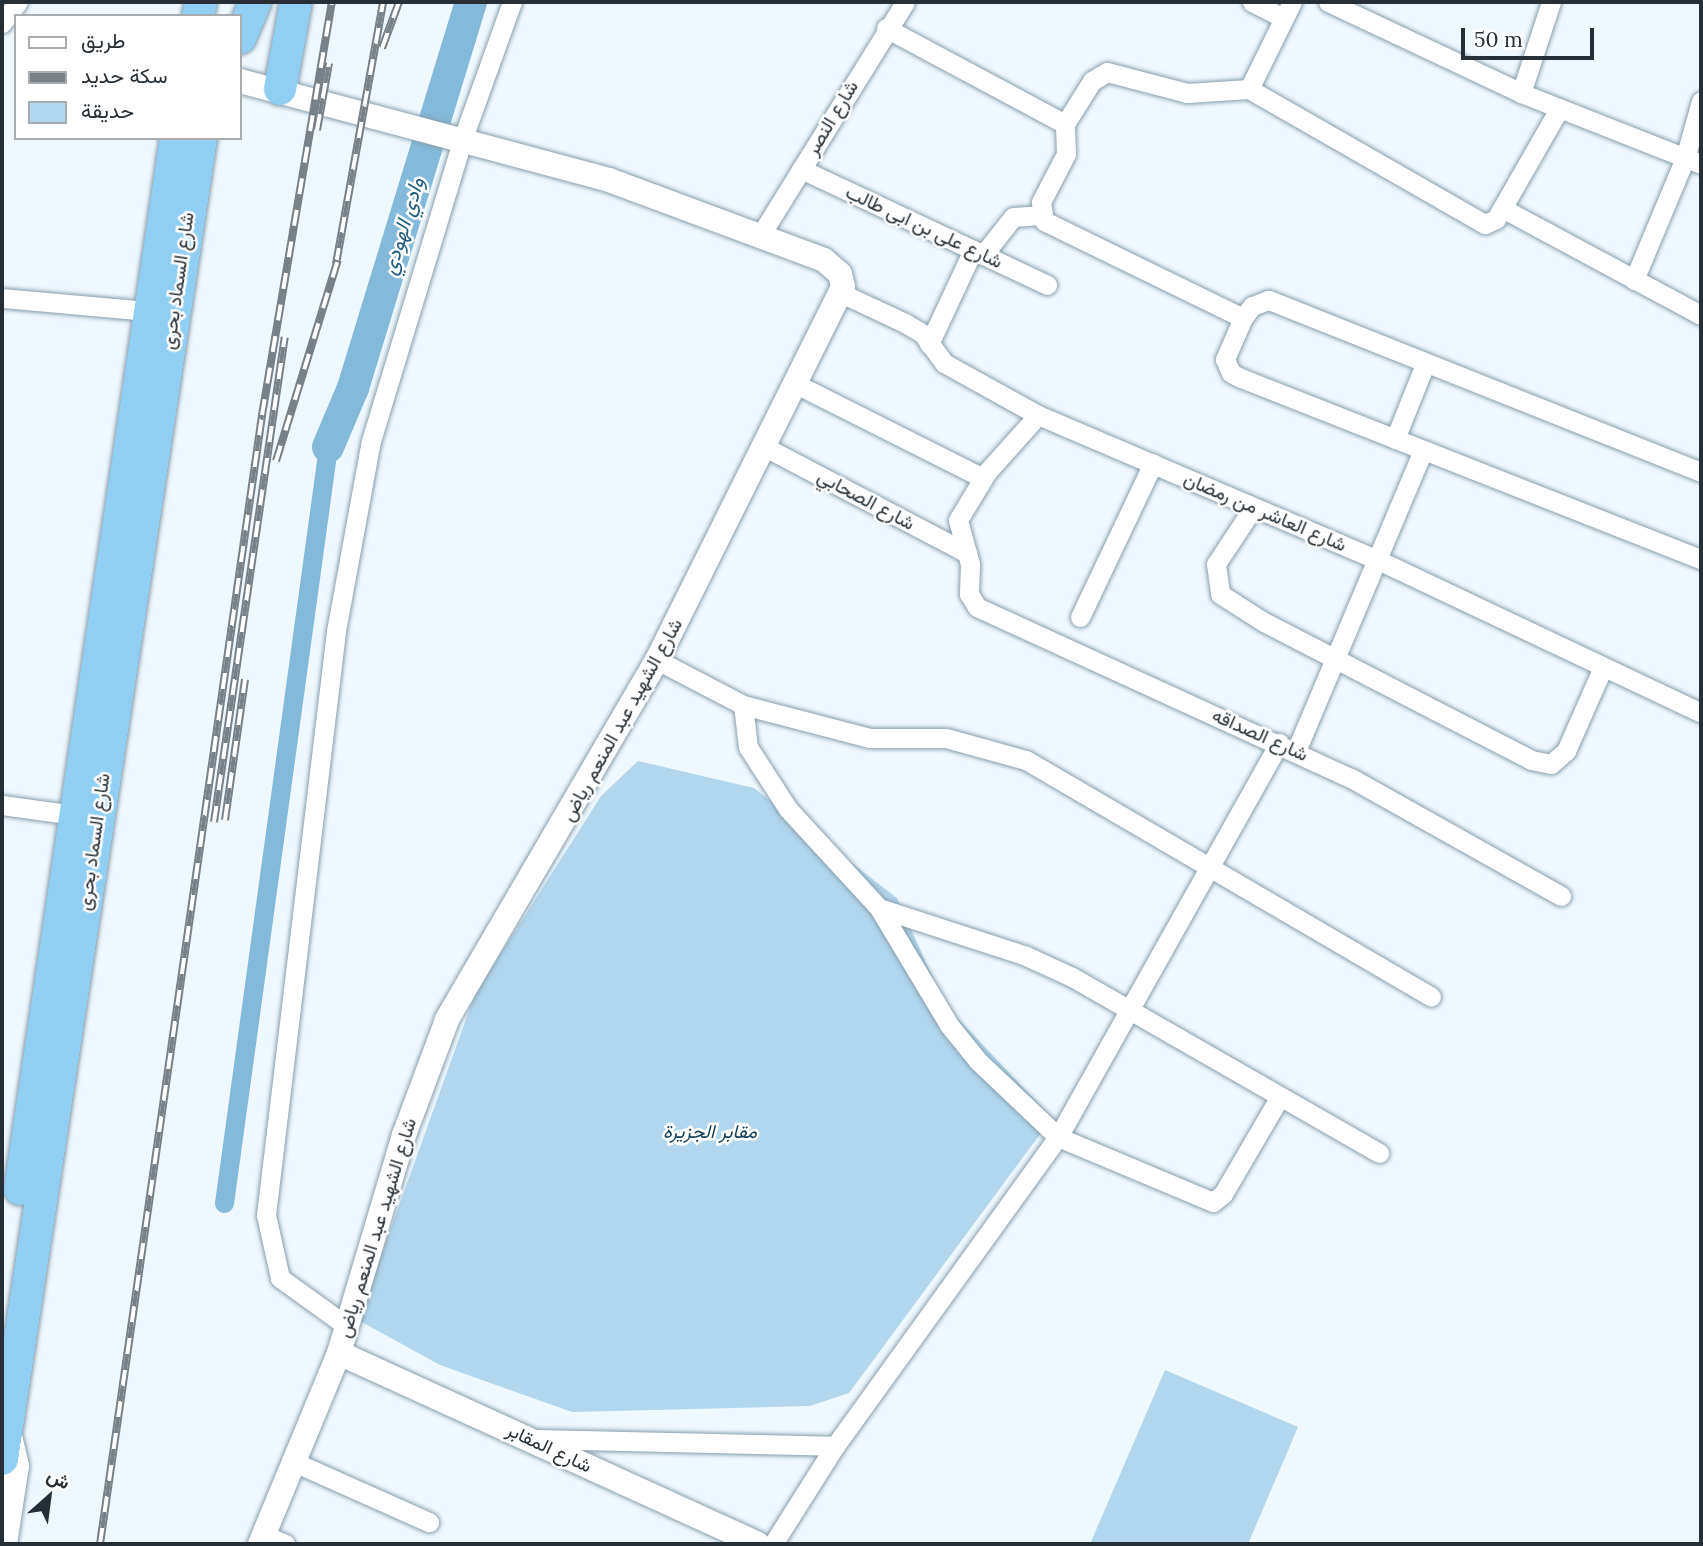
<!DOCTYPE html>
<html>
<head>
<meta charset="utf-8">
<style>
	body { margin:0 }
	#map { position:relative; width:1703px; height:1546px; overflow:hidden; background:#eff8fe; font-family:Lora,Vazirmatn,serif }
	div>[style] { position:absolute }
	.green>* { inset:0; background:#b1d6ed }
	.canal>* { height:19px; margin:-9.5px; padding:0 9.5px; transform-origin:9.5px; border-radius:9.5px; background:#83b9da }
	.river>* { height:32px; margin:-16px; padding:0 16px; transform-origin:16px; border-radius:16px; background:#83b9da }
	.roads { filter:drop-shadow(0 0 2px #889eac) drop-shadow(0 0 2px #889eac) }
	.minor>* { height:19px; margin:-9.5px; padding:0 9.5px; transform-origin:9.5px; border-radius:9.5px; background:#fff }
	.tertiary>* { height:24px; margin:-12px; padding:0 12px; transform-origin:12px; border-radius:12px; background:#fff }
	.trunk>* { height:32px; margin:-16px; padding:0 16px; transform-origin:16px; border-radius:16px; background:#90cef3 }
	.rail>* { height:8px; margin-top:-4px; transform-origin:0; background:repeating-linear-gradient(90deg,#fff 0 16px,#788187 0 32px); box-sizing:border-box; border-block:2px solid #788187 }
	span { translate:-50% -50%; white-space:nowrap; text-align:center; line-height:1.15; -webkit-text-stroke:5px #fff; paint-order:stroke }
	.street-label { font-size:19px; color:#262f35 }
	.park-label { font-size:19px; color:#164159; font-style:italic }
	.water-label { font-size:21px; color:#1f5e80; font-style:italic }
	.frame { position:absolute; inset:0; border:4px solid #262f35; pointer-events:none }
	.legend { position:absolute; left:14px; top:14px; width:228px; height:126px; box-sizing:border-box; background:#fff; border:2px solid #a8acae; margin:0; padding:9px 12px; list-style:none; font-size:21px; color:#262f35 }
	.legend li { display:flex; align-items:center; gap:14px; height:35px }
	.legend b { width:35px; border:2px solid #a8acae }
	.north { position:absolute; left:14px; top:1462px; width:70px; height:70px; -webkit-text-stroke:5px #fff; paint-order:stroke; rotate:28deg; font-size:19px; font-weight:700; line-height:28px; text-align:center; color:#262f35 }
	.north::after { content:''; display:block; margin:auto; width:24px; height:32px; background:#262f35; clip-path:polygon(50% 0,100% 100%,50% 72%,0 100%) }
	.scale { position:absolute; left:1461px; top:28px; width:133px; height:32px; box-sizing:border-box; border:4px solid #262f35; border-top:0; padding-left:9px; font-size:21px; line-height:24px; white-space:nowrap; color:#262f35; -webkit-text-stroke:5px #fff; paint-order:stroke }
</style>
</head>
<body>
<div id="map">
	<div class="green">
		<i style="clip-path:polygon(638px 761px,754px 788px,897px 898px,945px 1005px,1052px 1118px,849px 1393px,810px 1406px,572px 1412px,440px 1365px,358px 1320px,475px 994px,601px 796px)"></i>
		<i style="clip-path:polygon(1165px 1370px,1298px 1427px,1248px 1544px,1090px 1544px)"></i>
	</div>
	<div class="canal">
		<i style="left:224px;top:1203px;width:763px;rotate:-82.17deg"></i>
	</div>
	<div class="river">
		<i style="left:328px;top:447px;width:64px;rotate:-67deg"></i>
		<i style="left:353px;top:388px;width:404px;rotate:-73deg"></i>
	</div>
	<div class="roads">
		<div class="minor">
			<i style="left:1252px;top:2px;width:35px;rotate:27deg"></i>
			<i style="left:1328px;top:2px;width:213px;rotate:25.2deg"></i>
			<i style="left:1551px;top:2px;width:96px;rotate:108.2deg"></i>
			<i style="left:1521px;top:93px;width:193px;rotate:21.5deg"></i>
			<i style="left:2px;top:23px;width:26px;rotate:-53deg"></i>
			<i style="left:886px;top:28px;width:203px;rotate:28.2deg"></i>
			<i style="left:1249px;top:89px;width:97px;rotate:-63.7deg"></i>
			<i style="left:801px;top:169px;width:272px;rotate:25.2deg"></i>
			<i style="left:1502px;top:208px;width:226px;rotate:28.3deg"></i>
			<i style="left:760px;top:236px;width:275px;rotate:-58.2deg"></i>
			<i style="left:983px;top:255px;width:48px;rotate:-51.7deg"></i>
			<i style="left:1013px;top:217px;width:27px;rotate:-4deg"></i>
			<i style="left:1634px;top:280px;width:132px;rotate:-67.3deg"></i>
			<i style="left:1685px;top:158px;width:59px;rotate:-74.3deg"></i>
			<i style="left:843px;top:294px;width:68px;rotate:25.1deg"></i>
			<i style="left:905px;top:323px;width:21px;rotate:31deg"></i>
			<i style="left:923px;top:334px;width:36px;rotate:54deg"></i>
			<i style="left:944px;top:363px;width:107px;rotate:29deg"></i>
			<i style="left:1038px;top:415px;width:372px;rotate:23.1deg"></i>
			<i style="left:1380px;top:561px;width:355px;rotate:25.3deg"></i>
			<i style="left:2px;top:298px;width:148px;rotate:5.1deg"></i>
			<i style="left:1243px;top:318px;width:221px;rotate:-154deg"></i>
			<i style="left:1044px;top:221px;width:19px;rotate:-99deg"></i>
			<i style="left:1041px;top:202px;width:54px;rotate:-62.5deg"></i>
			<i style="left:1066px;top:154px;width:30px;rotate:-92deg"></i>
			<i style="left:1065px;top:124px;width:51px;rotate:-57.9deg"></i>
			<i style="left:1092px;top:81px;width:17px;rotate:-31deg"></i>
			<i style="left:1107px;top:72px;width:83px;rotate:14.7deg"></i>
			<i style="left:1187px;top:93px;width:62px;rotate:-3.7deg"></i>
			<i style="left:1249px;top:89px;width:272px;rotate:29.8deg"></i>
			<i style="left:1485px;top:224px;width:12px;rotate:-24deg"></i>
			<i style="left:1496px;top:219px;width:127px;rotate:-60.2deg"></i>
			<i style="left:929px;top:344px;width:104px;rotate:-64.9deg"></i>
			<i style="left:798px;top:385px;width:207px;rotate:26.7deg"></i>
			<i style="left:1038px;top:415px;width:76px;rotate:131.8deg"></i>
			<i style="left:987px;top:472px;width:56px;rotate:121.1deg"></i>
			<i style="left:958px;top:520px;width:46px;rotate:74.7deg"></i>
			<i style="left:970px;top:564px;width:30px;rotate:92deg"></i>
			<i style="left:969px;top:594px;width:15px;rotate:58deg"></i>
			<i style="left:977px;top:607px;width:411px;rotate:24.6deg"></i>
			<i style="left:1351px;top:778px;width:241px;rotate:29.3deg"></i>
			<i style="left:1395px;top:439px;width:81px;rotate:-68.2deg"></i>
			<i style="left:765px;top:447px;width:228px;rotate:27.7deg"></i>
			<i style="left:1701px;top:472px;width:466px;rotate:-158.3deg"></i>
			<i style="left:1268px;top:300px;width:17px;rotate:159deg"></i>
			<i style="left:1252px;top:306px;width:15px;rotate:127deg"></i>
			<i style="left:1243px;top:318px;width:45px;rotate:113.7deg"></i>
			<i style="left:1225px;top:359px;width:15px;rotate:67deg"></i>
			<i style="left:1231px;top:373px;width:11px;rotate:27deg"></i>
			<i style="left:1241px;top:378px;width:494px;rotate:21.5deg"></i>
			<i style="left:1253px;top:508px;width:67px;rotate:123.5deg"></i>
			<i style="left:1216px;top:564px;width:30px;rotate:82deg"></i>
			<i style="left:1220px;top:594px;width:52px;rotate:32.5deg"></i>
			<i style="left:1264px;top:622px;width:301px;rotate:27.3deg"></i>
			<i style="left:1531px;top:760px;width:20px;rotate:11deg"></i>
			<i style="left:1551px;top:764px;width:20px;rotate:-41deg"></i>
			<i style="left:1566px;top:751px;width:92px;rotate:-66.2deg"></i>
			<i style="left:1080px;top:617px;width:170px;rotate:-64.6deg"></i>
			<i style="left:657px;top:660px;width:97px;rotate:27.6deg"></i>
			<i style="left:743px;top:705px;width:42px;rotate:83.2deg"></i>
			<i style="left:748px;top:747px;width:74px;rotate:57.2deg"></i>
			<i style="left:788px;top:809px;width:134px;rotate:47.4deg"></i>
			<i style="left:879px;top:908px;width:136px;rotate:59.1deg"></i>
			<i style="left:949px;top:1025px;width:46px;rotate:51.1deg"></i>
			<i style="left:978px;top:1061px;width:110px;rotate:43.5deg"></i>
			<i style="left:1058px;top:1137px;width:168px;rotate:22.8deg"></i>
			<i style="left:1213px;top:1202px;width:13px;rotate:-39deg"></i>
			<i style="left:1223px;top:1194px;width:111px;rotate:-59.7deg"></i>
			<i style="left:743px;top:705px;width:131px;rotate:14.6deg"></i>
			<i style="left:870px;top:738px;width:76px"></i>
			<i style="left:946px;top:738px;width:83px;rotate:15.4deg"></i>
			<i style="left:1026px;top:760px;width:469px;rotate:30.3deg"></i>
			<i style="left:1296px;top:751px;width:326px;rotate:-67.1deg"></i>
			<i style="left:2px;top:805px;width:73px;rotate:7.9deg"></i>
			<i style="left:879px;top:908px;width:152px;rotate:18deg"></i>
			<i style="left:1024px;top:955px;width:53px;rotate:24.6deg"></i>
			<i style="left:1072px;top:977px;width:354px;rotate:29.8deg"></i>
			<i style="left:348px;top:1327px;width:84px;rotate:-144.2deg"></i>
			<i style="left:280px;top:1278px;width:65px;rotate:-102.5deg"></i>
			<i style="left:266px;top:1215px;width:588px;rotate:-83.16deg"></i>
			<i style="left:336px;top:631px;width:193px;rotate:-79.6deg"></i>
			<i style="left:371px;top:441px;width:317px;rotate:-73.1deg"></i>
			<i style="left:463px;top:138px;width:145px;rotate:-70.2deg"></i>
			<i style="left:535px;top:1439px;width:300px;rotate:1.3deg"></i>
			<i style="left:294px;top:1462px;width:148px;rotate:24deg"></i>
			<i style="left:264px;top:1535px;width:23px;rotate:23deg"></i>
			<i style="left:773px;top:1544px;width:116px;rotate:-57.7deg"></i>
			<i style="left:835px;top:1446px;width:381px;rotate:-54.2deg"></i>
			<i style="left:1058px;top:1137px;width:452px;rotate:-60.7deg"></i>
		</div>
		<div class="tertiary">
			<i style="left:240px;top:81px;width:382px;rotate:15deg"></i>
			<i style="left:609px;top:180px;width:229px;rotate:20.4deg"></i>
			<i style="left:824px;top:260px;width:21px;rotate:41deg"></i>
			<i style="left:840px;top:274px;width:13px;rotate:77deg"></i>
			<i style="left:843px;top:287px;width:417px;rotate:116.5deg"></i>
			<i style="left:657px;top:660px;width:417px;rotate:120.3deg"></i>
			<i style="left:447px;top:1020px;width:123px;rotate:110.5deg"></i>
			<i style="left:404px;top:1135px;width:227px;rotate:106.6deg"></i>
			<i style="left:339px;top:1353px;width:207px;rotate:112.5deg"></i>
			<i style="left:339px;top:1353px;width:460px;rotate:24.5deg"></i>
			<i style="left:5px;top:1544px;width:79px;rotate:-81.3deg"></i>
			<i style="left:17px;top:1466px;width:35px;rotate:-103deg"></i>
		</div>
		<div class="trunk">
			<i style="left:198px;top:16px;width:14px;rotate:-78deg"></i>
			<i style="left:240px;top:38px;width:39px;rotate:-67deg"></i>
			<i style="left:280px;top:89px;width:88px;rotate:-79.6deg"></i>
			<i style="left:20px;top:1189px;width:1063px;rotate:-81.56deg"></i>
			<i style="left:2px;top:1459px;width:1336px;rotate:-81.43deg"></i>
		</div>
	</div>
	<div class="rail">
		<i style="left:382px;top:48px;width:49px;rotate:-69.7deg"></i>
		<i style="left:317px;top:130px;width:68px;rotate:-79.8deg"></i>
		<i style="left:336px;top:264px;width:266px;rotate:-79.8deg"></i>
		<i style="left:276px;top:461px;width:210px;rotate:-72.9deg"></i>
		<i style="left:225px;top:820px;width:142px;rotate:-81.9deg"></i>
		<i style="left:214px;top:822px;width:490px;rotate:-81.7deg"></i>
		<i style="left:100px;top:1544px;width:1141px;rotate:-81.83deg"></i>
		<i style="left:262px;top:415px;width:419px;rotate:-80.4deg"></i>
	</div>
	<div class="street-label">
		<span style="left:832px;top:118px;rotate:-59deg">شارع النصر</span>
		<span style="left:924px;top:227px;rotate:25deg">شارع على بن ابى طالب</span>
		<span style="left:178px;top:281px;rotate:-82deg">شارع السماد بحرى</span>
		<span style="left:866px;top:500px;rotate:28deg">شارع الصحابي</span>
		<span style="left:1265px;top:512px;rotate:23deg">شارع العاشر من رمضان</span>
		<span style="left:622px;top:720px;rotate:-61deg">شارع الشهيد عبد المنعم رياض</span>
		<span style="left:1260px;top:735px;rotate:24deg">شارع الصداقه</span>
		<span style="left:94px;top:842px;rotate:-82deg">شارع السماد بحرى</span>
		<span style="left:377px;top:1228px;rotate:-73deg">شارع الشهيد عبد المنعم رياض</span>
		<span style="left:549px;top:1448px;rotate:25deg">شارع المقابر</span>
	</div>
	<div class="park-label">
		<span style="left:710px;top:1132px">مقابر الجزيرة</span>
	</div>
	<div class="water-label">
		<span style="left:403px;top:226px;rotate:-73deg">وادي الهودي</span>
	</div>
	<div class="frame"></div>
	<ul class="legend">
	<li><b style="height:9px;background:#fff"></b>طريق</li>
	<li><b style="height:9px;background:#788187"></b>سكة حديد</li>
	<li><b style="height:19px;background:#b1d6ed"></b>حديقة</li>
	</ul>
	<div class="north">ش</div>
	<div class="scale">50 m</div>
</div>
</body>
</html>
